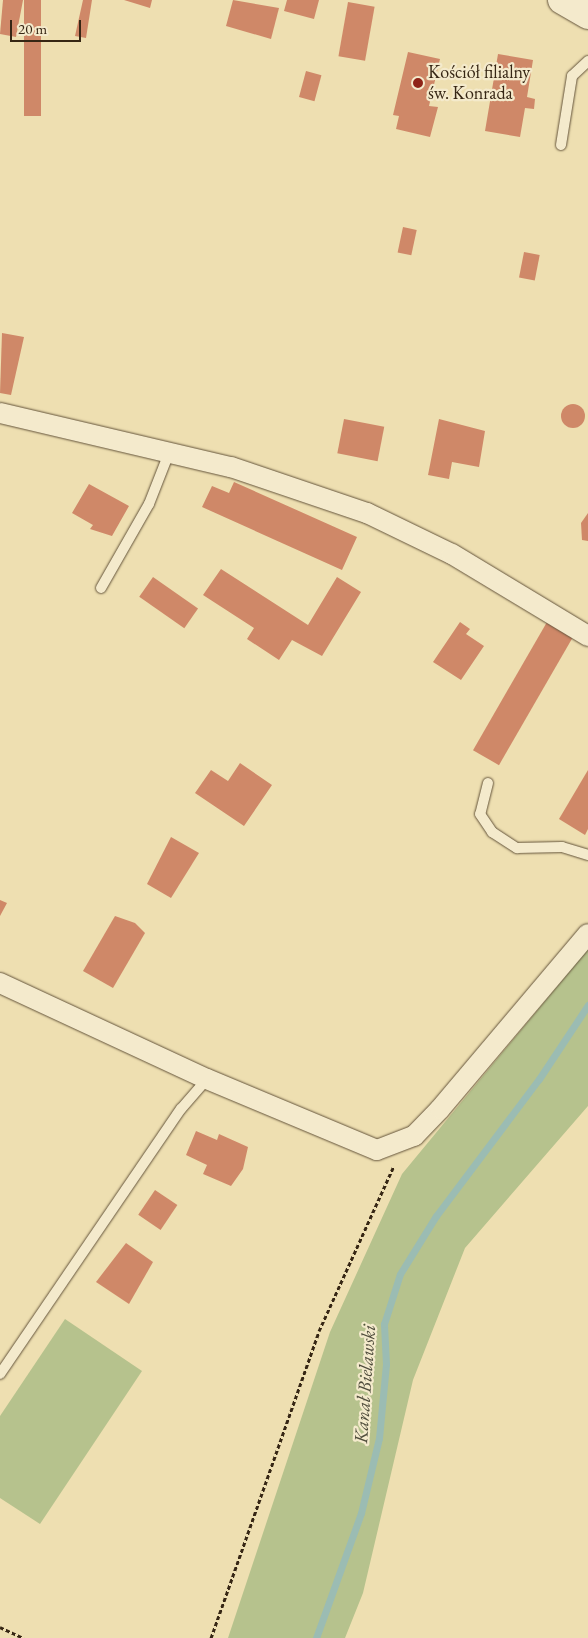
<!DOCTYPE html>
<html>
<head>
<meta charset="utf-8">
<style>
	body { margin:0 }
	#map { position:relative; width:588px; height:1638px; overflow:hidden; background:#eedfb1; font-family:"EB Garamond",serif }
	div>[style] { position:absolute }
	.green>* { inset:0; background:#b6c28d }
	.stream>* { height:7px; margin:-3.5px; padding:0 3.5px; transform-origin:3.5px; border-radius:3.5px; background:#9bbcb3 }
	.building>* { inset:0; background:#cf8868; transform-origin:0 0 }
	.round { border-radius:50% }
	.path>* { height:3px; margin-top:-1.5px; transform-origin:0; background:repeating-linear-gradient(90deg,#362614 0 4px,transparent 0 6.5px) }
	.roads { filter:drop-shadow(0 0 1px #64543b) drop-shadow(0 0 1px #64543b) }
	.lane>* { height:10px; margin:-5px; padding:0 5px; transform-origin:5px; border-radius:5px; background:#f4eacc }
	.street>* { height:20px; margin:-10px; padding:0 10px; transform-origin:10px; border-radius:10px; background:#f4eacc }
	.secondary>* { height:28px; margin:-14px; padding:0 14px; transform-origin:14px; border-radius:14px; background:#f4eacc }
	.dots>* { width:14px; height:14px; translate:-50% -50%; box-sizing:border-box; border:2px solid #f4eacc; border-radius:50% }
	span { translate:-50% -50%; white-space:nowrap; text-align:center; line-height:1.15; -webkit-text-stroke:4.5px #f4eacc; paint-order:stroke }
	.poi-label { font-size:18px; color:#362614 }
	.left { translate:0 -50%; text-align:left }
	.water-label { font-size:19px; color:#4f4c3c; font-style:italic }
	.scale { position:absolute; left:10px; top:20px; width:71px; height:22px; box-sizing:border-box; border:2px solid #362614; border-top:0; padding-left:6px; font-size:15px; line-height:18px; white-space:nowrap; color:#362614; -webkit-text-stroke:4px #f4eacc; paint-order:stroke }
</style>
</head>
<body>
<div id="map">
	<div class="green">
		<i style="clip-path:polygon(588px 949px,588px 1106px,465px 1248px,413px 1380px,363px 1593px,345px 1638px,228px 1638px,330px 1332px,402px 1174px)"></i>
		<i style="clip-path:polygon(65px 1319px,142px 1371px,40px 1524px,0 1498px,0 1416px)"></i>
	</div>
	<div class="stream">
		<i style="left:316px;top:1638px;width:133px;rotate:-70.2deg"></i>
		<i style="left:361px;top:1513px;width:77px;rotate:-76.5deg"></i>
		<i style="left:379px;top:1438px;width:74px;rotate:-84.6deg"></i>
		<i style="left:386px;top:1364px;width:40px;rotate:-92.9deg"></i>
		<i style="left:384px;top:1324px;width:52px;rotate:-72.3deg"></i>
		<i style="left:400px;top:1274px;width:68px;rotate:-58.2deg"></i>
		<i style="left:436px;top:1216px;width:171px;rotate:-53.1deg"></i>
		<i style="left:539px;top:1079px;width:89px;rotate:-56.5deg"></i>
	</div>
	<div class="building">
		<i style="clip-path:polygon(3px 0,23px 0,16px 37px,0 34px)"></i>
		<i style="left:24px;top:0;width:17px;height:116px"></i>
		<i style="clip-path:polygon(83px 0,92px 0,86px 38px,75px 36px)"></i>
		<i style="clip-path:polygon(124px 0,152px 0,150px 8px)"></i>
		<i style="clip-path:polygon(233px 0,279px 8px,271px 39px,226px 26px)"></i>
		<i style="clip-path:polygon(287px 0,319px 0,314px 19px,284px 11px)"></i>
		<i style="left:348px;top:2px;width:27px;height:55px;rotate:10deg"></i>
		<i style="clip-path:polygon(408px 52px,440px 59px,429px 106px,438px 107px,430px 137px,396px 129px,399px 116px,393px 115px)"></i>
		<i style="clip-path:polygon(498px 54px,533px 60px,527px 97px,535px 99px,534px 109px,525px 108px,520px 137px,485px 131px)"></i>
		<i style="left:306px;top:71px;width:16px;height:27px;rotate:15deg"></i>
		<i style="left:403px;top:227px;width:14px;height:26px;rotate:12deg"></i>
		<i style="left:524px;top:252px;width:16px;height:26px;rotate:11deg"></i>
		<i style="clip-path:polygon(2px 333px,24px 337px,11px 395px,0 393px)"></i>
		<i class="round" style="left:561px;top:404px;width:24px;height:24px"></i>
		<i style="left:344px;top:419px;width:41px;height:35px;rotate:11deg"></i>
		<i style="clip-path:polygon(439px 419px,485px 431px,479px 467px,452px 462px,449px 479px,428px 475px)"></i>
		<i style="clip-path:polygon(234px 482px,357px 537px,342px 570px,202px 507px,212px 486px,229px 493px)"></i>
		<i style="clip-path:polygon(89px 484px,129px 506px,112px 536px,90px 529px,93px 525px,72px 513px)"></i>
		<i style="clip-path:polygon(588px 513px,588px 541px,582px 540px,581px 523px)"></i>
		<i style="clip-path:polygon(221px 569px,308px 625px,337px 577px,361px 592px,322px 656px,292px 640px,279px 660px,247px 639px,254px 628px,203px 595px)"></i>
		<i style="left:153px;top:577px;width:55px;height:24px;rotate:35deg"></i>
		<i style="clip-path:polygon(460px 622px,470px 629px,466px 634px,484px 646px,461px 680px,433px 662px)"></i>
		<i style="left:547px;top:622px;width:30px;height:148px;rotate:30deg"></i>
		<i style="clip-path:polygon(240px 763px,272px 785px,244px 826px,195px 793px,211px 770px,228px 781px)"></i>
		<i style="clip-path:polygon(588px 770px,588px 829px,585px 835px,559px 819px)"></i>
		<i style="clip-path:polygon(171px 837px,199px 853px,171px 898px,147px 884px)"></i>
		<i style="clip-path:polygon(0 900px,7px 903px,0 916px)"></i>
		<i style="clip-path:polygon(115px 916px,135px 923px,145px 933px,113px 988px,83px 971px)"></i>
		<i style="clip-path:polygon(196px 1131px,217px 1140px,219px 1134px,248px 1147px,243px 1169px,231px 1186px,203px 1174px,207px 1165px,186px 1155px)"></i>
		<i style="left:155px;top:1190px;width:27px;height:30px;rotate:34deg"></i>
		<i style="clip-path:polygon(126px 1243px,153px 1262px,129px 1304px,96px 1282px)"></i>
	</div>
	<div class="path">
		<i style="left:0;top:1627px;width:26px;rotate:25deg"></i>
		<i style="left:211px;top:1638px;width:325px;rotate:-70.6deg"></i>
		<i style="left:319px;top:1331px;width:181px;rotate:-65.6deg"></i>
	</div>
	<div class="roads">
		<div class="lane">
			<i style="left:561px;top:145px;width:70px;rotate:-80.9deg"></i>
			<i style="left:572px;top:76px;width:22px;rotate:-43deg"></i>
			<i style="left:101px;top:588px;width:97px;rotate:-60.3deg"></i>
			<i style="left:149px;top:504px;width:55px;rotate:-68.6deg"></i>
			<i style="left:488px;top:783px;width:32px;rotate:104deg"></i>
			<i style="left:480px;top:814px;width:22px;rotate:56deg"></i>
			<i style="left:492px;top:832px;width:30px;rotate:33deg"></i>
			<i style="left:517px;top:848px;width:45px;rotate:-1.3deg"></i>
			<i style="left:562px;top:847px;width:27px;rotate:17deg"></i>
			<i style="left:0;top:1374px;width:321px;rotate:-55.7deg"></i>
			<i style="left:181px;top:1109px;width:40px;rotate:-49deg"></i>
		</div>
		<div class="street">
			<i style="left:0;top:413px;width:237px;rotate:13.2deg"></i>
			<i style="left:231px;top:467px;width:144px;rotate:18.7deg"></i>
			<i style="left:367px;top:513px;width:94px;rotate:25.8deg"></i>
			<i style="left:452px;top:554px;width:159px;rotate:31.1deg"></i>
			<i style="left:0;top:983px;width:228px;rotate:24.9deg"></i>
			<i style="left:207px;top:1079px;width:184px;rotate:22.7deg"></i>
			<i style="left:377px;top:1150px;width:40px;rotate:-21deg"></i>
			<i style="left:414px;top:1136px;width:37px;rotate:-46deg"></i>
			<i style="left:440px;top:1109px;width:229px;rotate:-49.8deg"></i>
		</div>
		<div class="secondary">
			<i style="left:562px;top:0;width:30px;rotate:30deg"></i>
		</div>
	</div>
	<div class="dots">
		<i style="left:418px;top:83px;background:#8f2418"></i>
	</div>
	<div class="poi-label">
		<span class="left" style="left:428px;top:83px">Kościół filialny<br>św. Konrada</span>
	</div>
	<div class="water-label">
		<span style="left:365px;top:1384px;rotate:-86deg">Kanał Bielawski</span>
	</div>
	<div class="scale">20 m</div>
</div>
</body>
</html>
